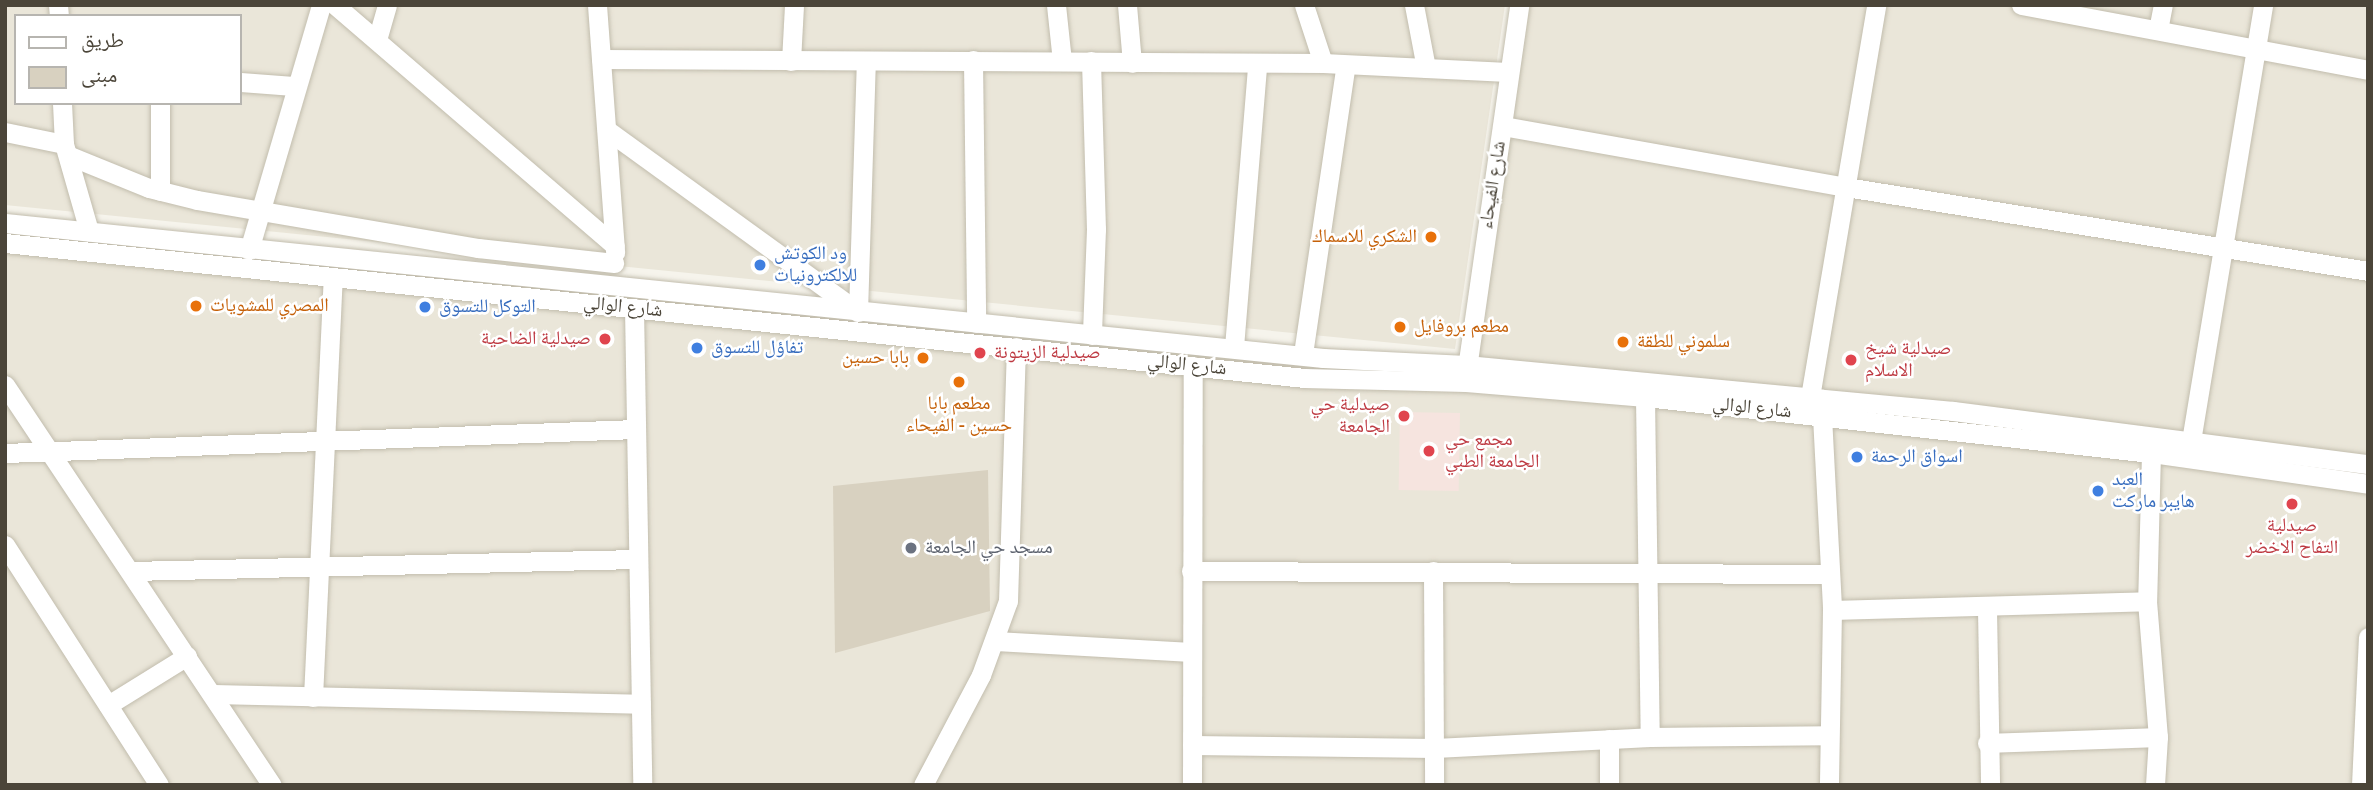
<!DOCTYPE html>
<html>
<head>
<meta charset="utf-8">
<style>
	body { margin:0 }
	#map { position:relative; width:2373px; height:790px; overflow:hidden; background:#f6f4ec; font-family:Signika,"Noto Naskh Arabic",sans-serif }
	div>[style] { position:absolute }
	.residential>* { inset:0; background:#eae6d9 }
	.medical>* { inset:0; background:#f6e4df; transform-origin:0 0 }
	.building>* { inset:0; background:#d8d1c0 }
	.roads { filter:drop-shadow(0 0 2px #c2bdad) drop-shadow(0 0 2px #c2bdad) }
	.minor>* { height:19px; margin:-9.5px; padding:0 9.5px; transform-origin:9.5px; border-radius:9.5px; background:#fff }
	.dots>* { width:19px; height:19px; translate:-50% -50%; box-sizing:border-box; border:4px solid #fff; border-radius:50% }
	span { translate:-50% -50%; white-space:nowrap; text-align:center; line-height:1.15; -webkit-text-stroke:5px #fff; paint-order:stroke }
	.street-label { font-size:19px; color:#4b4539 }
	.food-label { font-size:19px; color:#c56008 }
	.right { translate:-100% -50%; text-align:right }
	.left { translate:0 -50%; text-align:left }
	.shop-label { font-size:19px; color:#366cbe }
	.health-label { font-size:19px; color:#be3a42 }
	.worship-label { font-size:19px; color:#5b616d }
	.frame { position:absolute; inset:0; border:7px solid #4b4539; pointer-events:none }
	.legend { position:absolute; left:14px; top:14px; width:228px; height:91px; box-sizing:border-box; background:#fff; border:2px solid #b7b5b0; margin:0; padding:9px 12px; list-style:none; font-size:21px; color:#4b4539 }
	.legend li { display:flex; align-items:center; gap:14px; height:35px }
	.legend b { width:35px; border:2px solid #b7b5b0 }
</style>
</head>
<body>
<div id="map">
	<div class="residential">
		<i style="clip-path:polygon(evenodd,5px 5px,1505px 5px,1455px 349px,5px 205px,5px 5px,16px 16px,240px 16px,240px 103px,16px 103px,16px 16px)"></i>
		<i style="clip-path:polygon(1516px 5px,2368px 5px,2368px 785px,5px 785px,5px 234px,1466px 360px)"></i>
	</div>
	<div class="medical">
		<i style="left:1400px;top:412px;width:60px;height:78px;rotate:1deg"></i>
	</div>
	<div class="building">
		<i style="clip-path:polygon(988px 470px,990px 611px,835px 653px,833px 486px)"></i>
	</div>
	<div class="roads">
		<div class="minor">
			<i style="left:58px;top:5px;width:11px;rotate:85deg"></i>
			<i style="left:335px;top:5px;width:369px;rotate:40.7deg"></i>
			<i style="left:597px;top:5px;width:248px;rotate:85.8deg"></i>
			<i style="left:1056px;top:5px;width:56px;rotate:83.9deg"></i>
			<i style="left:1127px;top:5px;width:58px;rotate:85.1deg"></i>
			<i style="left:1304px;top:5px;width:61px;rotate:71.9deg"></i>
			<i style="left:1414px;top:5px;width:64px;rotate:79.2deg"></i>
			<i style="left:2021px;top:5px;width:353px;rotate:10.6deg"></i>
			<i style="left:2158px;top:30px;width:25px;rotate:-79deg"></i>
			<i style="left:377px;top:40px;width:36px;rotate:-74deg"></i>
			<i style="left:601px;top:59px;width:722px;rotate:0.32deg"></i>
			<i style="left:1323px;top:63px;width:185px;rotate:2.8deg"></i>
			<i style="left:973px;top:60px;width:263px;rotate:89.3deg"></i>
			<i style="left:791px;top:61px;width:56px;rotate:-86.9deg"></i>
			<i style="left:1091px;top:61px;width:168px;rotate:88.3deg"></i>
			<i style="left:1096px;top:229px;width:106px;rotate:92.2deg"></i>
			<i style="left:240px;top:82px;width:54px;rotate:4.2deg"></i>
			<i style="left:62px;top:103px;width:41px;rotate:87.2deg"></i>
			<i style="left:64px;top:144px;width:91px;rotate:74deg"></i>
			<i style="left:1503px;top:126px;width:348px;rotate:10.1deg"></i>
			<i style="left:1846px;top:187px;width:529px;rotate:9.14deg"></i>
			<i style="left:607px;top:130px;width:309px;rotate:35.9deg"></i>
			<i style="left:5px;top:132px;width:60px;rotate:11.5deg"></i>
			<i style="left:70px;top:156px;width:85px;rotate:22.1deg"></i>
			<i style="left:149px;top:188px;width:49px;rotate:14deg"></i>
			<i style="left:197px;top:200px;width:285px;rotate:9.7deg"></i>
			<i style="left:478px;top:248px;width:137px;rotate:6.3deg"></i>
			<i style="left:160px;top:191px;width:88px;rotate:-90deg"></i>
			<i style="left:5px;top:223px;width:1325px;rotate:5.85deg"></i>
			<i style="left:1323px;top:358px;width:143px;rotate:2.8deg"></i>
			<i style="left:1466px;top:365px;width:489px;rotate:5.4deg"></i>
			<i style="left:1953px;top:411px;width:418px;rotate:7.3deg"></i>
			<i style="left:5px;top:243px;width:1306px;rotate:5.93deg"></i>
			<i style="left:1304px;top:378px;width:162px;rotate:1.4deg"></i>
			<i style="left:1466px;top:382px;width:180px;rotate:4.8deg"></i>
			<i style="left:1645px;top:397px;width:509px;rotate:6.32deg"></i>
			<i style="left:2151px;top:453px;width:219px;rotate:8.1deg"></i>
			<i style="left:249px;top:250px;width:255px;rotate:-73.6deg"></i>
			<i style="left:634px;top:308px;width:477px;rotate:89deg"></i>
			<i style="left:858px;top:312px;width:251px;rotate:-88.2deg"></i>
			<i style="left:1234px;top:347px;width:282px;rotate:-85.3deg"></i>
			<i style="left:1303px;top:354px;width:289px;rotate:-81.6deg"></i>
			<i style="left:1466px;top:375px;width:374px;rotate:-81.8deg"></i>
			<i style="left:5px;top:385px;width:481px;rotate:56.3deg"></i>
			<i style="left:1645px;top:397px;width:340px;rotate:89.2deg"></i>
			<i style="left:1810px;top:397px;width:398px;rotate:-80.4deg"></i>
			<i style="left:1822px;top:416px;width:194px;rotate:87deg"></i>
			<i style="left:1832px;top:610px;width:175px;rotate:91deg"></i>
			<i style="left:2191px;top:441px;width:442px;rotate:-80.6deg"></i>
			<i style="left:5px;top:453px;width:631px;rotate:-2.18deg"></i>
			<i style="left:2151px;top:453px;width:148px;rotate:91.5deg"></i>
			<i style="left:2147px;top:601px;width:136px;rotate:85.4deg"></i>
			<i style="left:2158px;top:737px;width:48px;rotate:93.6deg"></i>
			<i style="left:5px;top:545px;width:285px;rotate:57.3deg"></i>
			<i style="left:131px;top:571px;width:507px;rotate:-1.36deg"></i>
			<i style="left:1191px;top:571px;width:636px;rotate:0.27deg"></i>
			<i style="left:1433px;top:571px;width:214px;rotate:89.7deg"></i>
			<i style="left:1987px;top:609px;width:176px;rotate:89deg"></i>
			<i style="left:1832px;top:610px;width:315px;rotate:-1.6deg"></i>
			<i style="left:996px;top:641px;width:195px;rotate:3.2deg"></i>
			<i style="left:212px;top:694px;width:429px;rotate:1.3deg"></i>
			<i style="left:313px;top:697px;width:418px;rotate:-87.3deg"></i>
			<i style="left:108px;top:705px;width:93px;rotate:-31.8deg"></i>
			<i style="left:1609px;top:739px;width:46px;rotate:90deg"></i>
			<i style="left:1987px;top:743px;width:171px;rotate:-2deg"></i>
			<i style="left:1192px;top:745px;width:243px;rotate:0.7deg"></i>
			<i style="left:1435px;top:748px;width:215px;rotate:-2.9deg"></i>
			<i style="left:1650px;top:737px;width:179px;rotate:-0.6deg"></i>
			<i style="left:923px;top:785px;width:124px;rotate:-62.2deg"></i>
			<i style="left:981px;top:675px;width:79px;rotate:-70deg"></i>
			<i style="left:1008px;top:601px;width:254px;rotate:-88.2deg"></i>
			<i style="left:1192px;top:785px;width:419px;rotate:-89.9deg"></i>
			<i style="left:2361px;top:785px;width:148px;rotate:-87.3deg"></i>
		</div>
	</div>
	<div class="dots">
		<i style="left:1431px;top:237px;background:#e8710a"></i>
		<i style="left:760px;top:265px;background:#3f7fe0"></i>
		<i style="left:196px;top:306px;background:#e8710a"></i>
		<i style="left:425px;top:307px;background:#3f7fe0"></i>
		<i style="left:1400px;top:327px;background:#e8710a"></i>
		<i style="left:605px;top:339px;background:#e0444e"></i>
		<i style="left:1623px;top:342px;background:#e8710a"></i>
		<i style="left:697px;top:348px;background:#3f7fe0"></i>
		<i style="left:980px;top:353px;background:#e0444e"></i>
		<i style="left:923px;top:358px;background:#e8710a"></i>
		<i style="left:1851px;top:360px;background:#e0444e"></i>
		<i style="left:959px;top:382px;background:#e8710a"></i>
		<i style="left:1404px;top:416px;background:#e0444e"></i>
		<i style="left:1429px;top:451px;background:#e0444e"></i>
		<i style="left:1857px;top:457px;background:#3f7fe0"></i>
		<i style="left:2098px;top:491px;background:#3f7fe0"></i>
		<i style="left:2292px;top:504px;background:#e0444e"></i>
		<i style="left:911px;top:548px;background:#6b7280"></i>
	</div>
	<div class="street-label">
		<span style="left:1493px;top:185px;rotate:-81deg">شارع الفيحاء</span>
		<span style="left:623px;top:307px;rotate:6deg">شارع الوالي</span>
		<span style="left:1187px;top:365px;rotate:6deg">شارع الوالي</span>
		<span style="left:1752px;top:408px;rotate:6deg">شارع الوالي</span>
	</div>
	<div class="food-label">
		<span class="right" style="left:1417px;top:237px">الشكري للاسماك</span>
		<span class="left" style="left:210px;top:306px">المصري للمشويات</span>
		<span class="left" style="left:1414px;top:327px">مطعم بروفايل</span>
		<span class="left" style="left:1637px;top:342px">سلموني للطقة</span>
		<span class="right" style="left:909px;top:358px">بابا حسين</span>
		<span style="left:959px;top:415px">مطعم بابا<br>حسين - الفيحاء</span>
	</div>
	<div class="shop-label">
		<span class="left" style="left:774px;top:265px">ود الكوتش<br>للالكترونيات</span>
		<span class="left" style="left:439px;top:307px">التوكل للتسوق</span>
		<span class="left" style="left:711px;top:348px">تفاؤل للتسوق</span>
		<span class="left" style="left:1871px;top:457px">اسواق الرحمة</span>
		<span class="left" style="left:2112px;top:491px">العبد<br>هايبر ماركت</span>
	</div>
	<div class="health-label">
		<span class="right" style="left:591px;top:339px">صيدلية الضاحية</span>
		<span class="left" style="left:1865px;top:360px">صيدلية شيخ<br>الاسلام</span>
		<span class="left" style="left:994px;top:353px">صيدلية الزيتونة</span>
		<span class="right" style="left:1390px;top:416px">صيدلية حي<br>الجامعة</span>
		<span class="left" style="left:1445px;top:451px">مجمع حي<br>الجامعة الطبي</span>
		<span style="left:2292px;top:537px">صيدلية<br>التفاح الاخضر</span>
	</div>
	<div class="worship-label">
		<span class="left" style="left:925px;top:548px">مسجد حي الجامعة</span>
	</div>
	<div class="frame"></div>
	<ul class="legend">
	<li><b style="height:9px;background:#fff"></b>طريق</li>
	<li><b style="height:19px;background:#d8d1c0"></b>مبنى</li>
	</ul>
</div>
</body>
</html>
